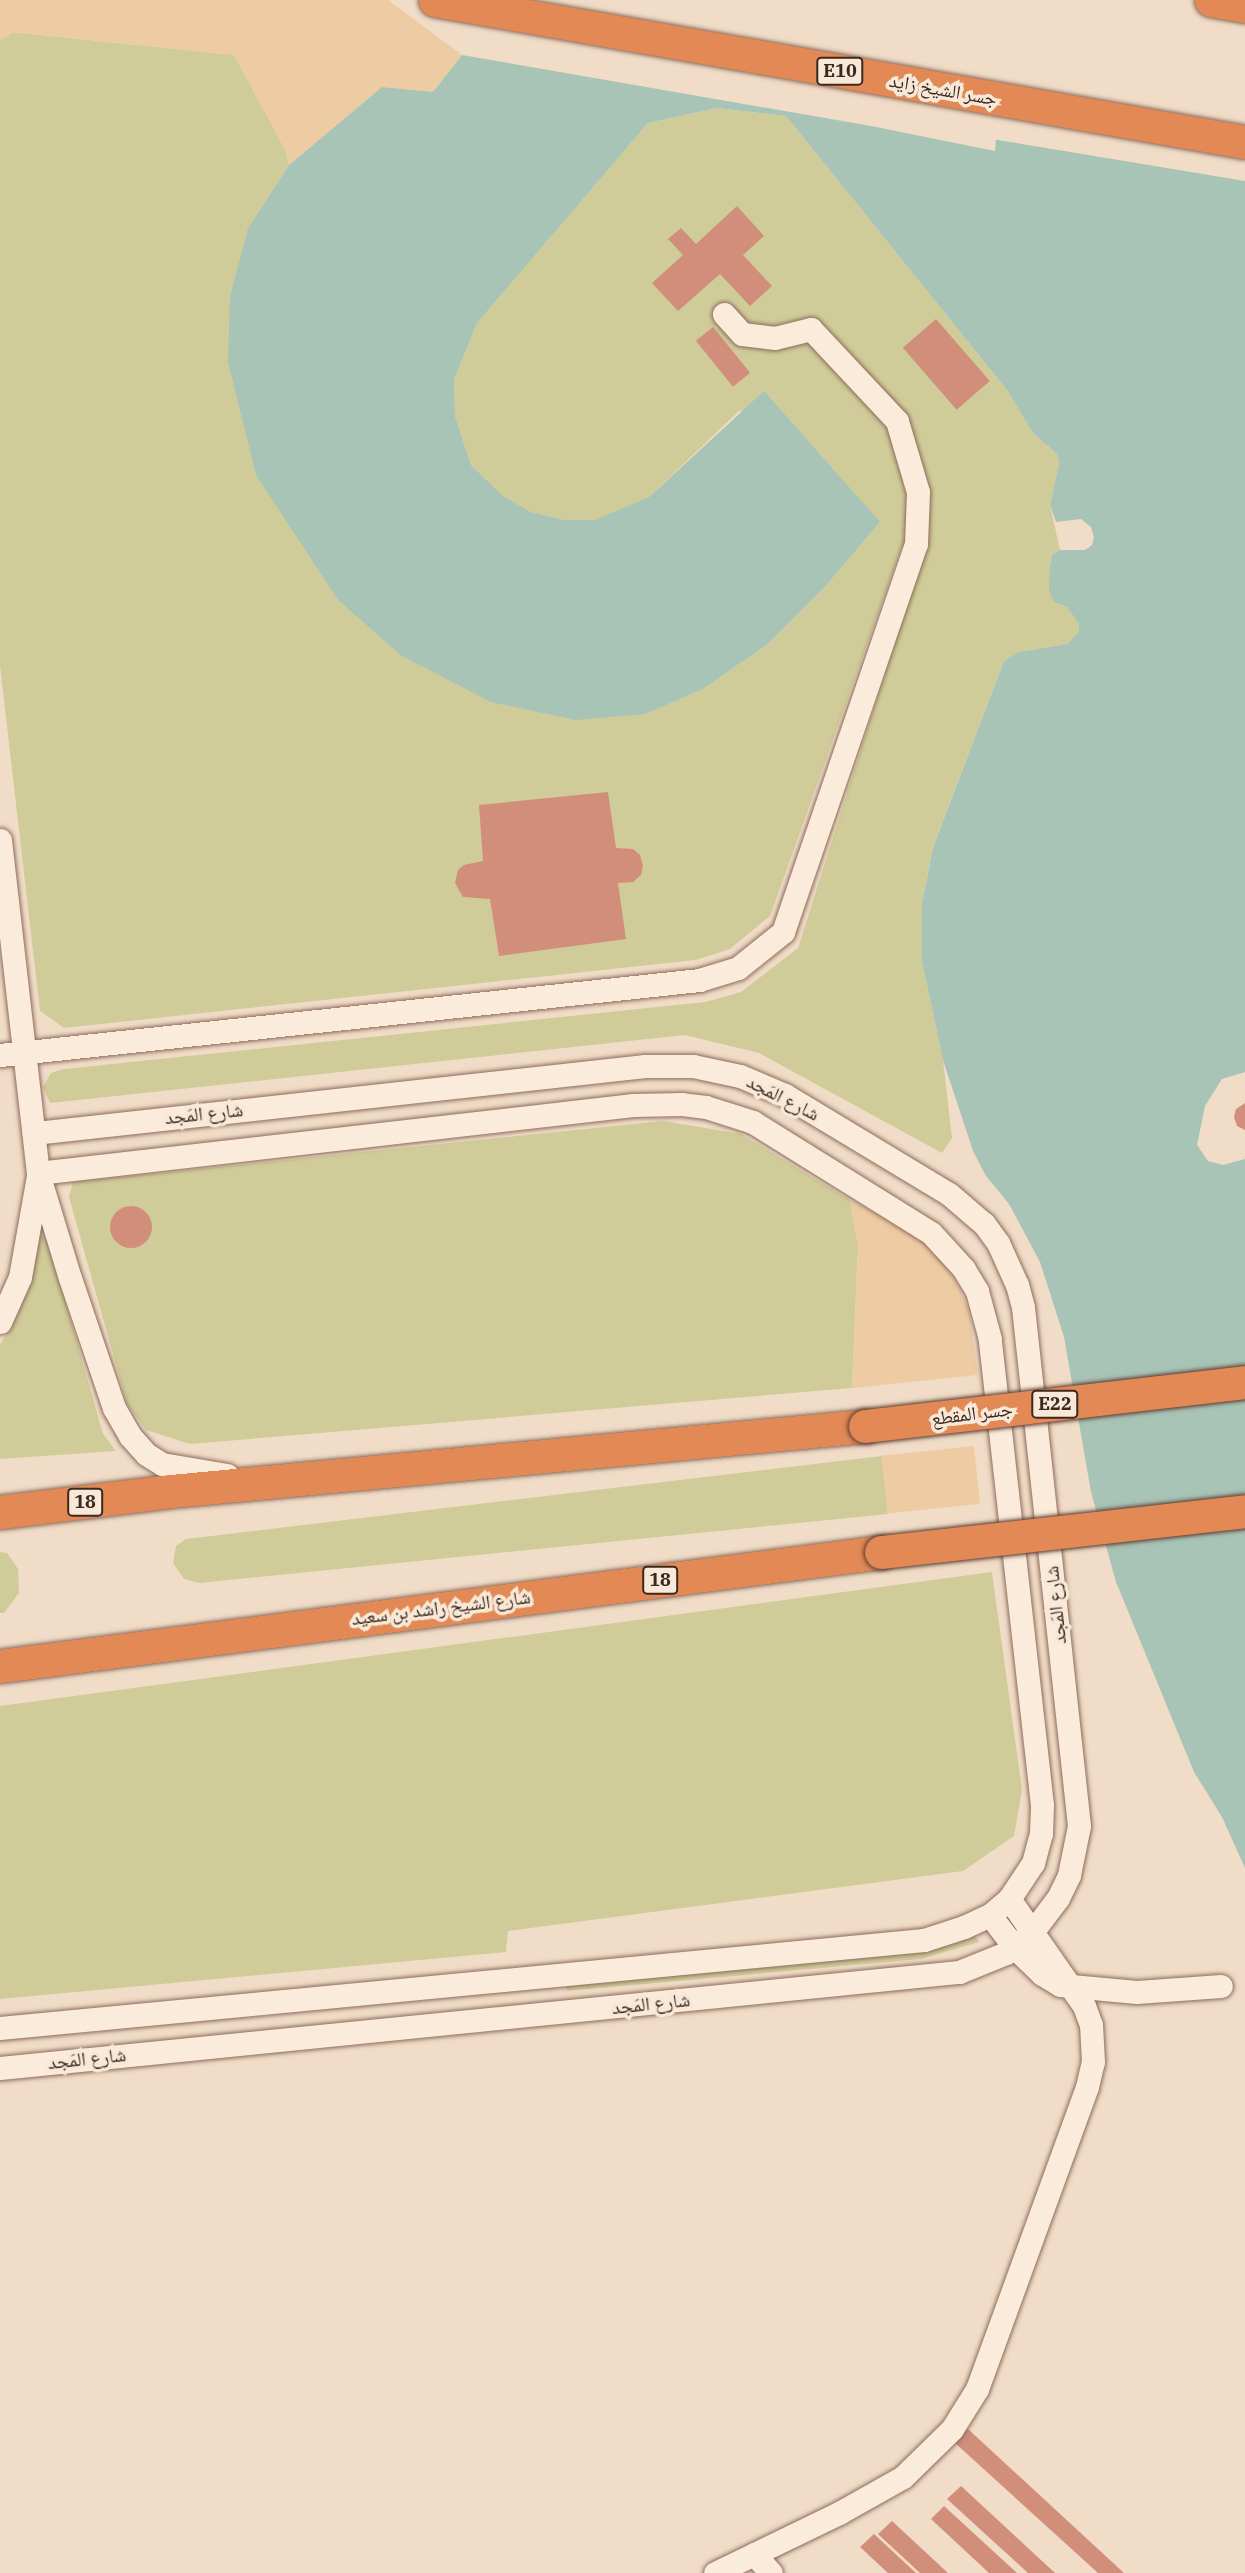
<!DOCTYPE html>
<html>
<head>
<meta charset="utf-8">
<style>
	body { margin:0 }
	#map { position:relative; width:1245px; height:2573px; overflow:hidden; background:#f0dcc7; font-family:"IBM Plex Serif","Noto Naskh Arabic",serif }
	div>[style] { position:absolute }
	.green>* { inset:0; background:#d0cc9a }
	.sand>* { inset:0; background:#edcba3; transform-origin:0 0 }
	.water>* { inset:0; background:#a8c4b6 }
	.pier>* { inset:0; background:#f0dcc7 }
	.building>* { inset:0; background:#d08e7b; transform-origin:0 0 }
	.round { border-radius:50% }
	.roads { filter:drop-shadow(0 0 2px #8d6c5b) drop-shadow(0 0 2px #8d6c5b) }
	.minor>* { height:23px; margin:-11.5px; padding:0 11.5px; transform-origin:11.5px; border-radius:11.5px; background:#faebdb }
	.highway>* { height:33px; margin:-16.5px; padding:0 16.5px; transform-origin:16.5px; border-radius:16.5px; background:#e28955 }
	.bridges { filter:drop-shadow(0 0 2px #5b3b2f) drop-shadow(0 0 2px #5b3b2f) }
	.highway-bridge>* { height:33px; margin:-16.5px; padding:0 16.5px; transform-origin:16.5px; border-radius:16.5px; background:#e28955 }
	span { translate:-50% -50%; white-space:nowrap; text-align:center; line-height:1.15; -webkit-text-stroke:7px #f7e8d7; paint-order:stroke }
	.shield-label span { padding:2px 5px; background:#f7e8d7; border:2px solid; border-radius:5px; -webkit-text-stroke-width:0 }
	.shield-label { font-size:18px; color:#3d281f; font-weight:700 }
	.street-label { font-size:19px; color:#3d281f }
</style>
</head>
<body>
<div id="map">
	<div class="green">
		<i style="clip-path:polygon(12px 32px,234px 55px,286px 151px,289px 165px,248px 228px,646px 714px,703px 689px,768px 644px,825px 587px,880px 522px,740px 410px,649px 497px,627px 508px,595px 520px,565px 520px,531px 512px,503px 496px,471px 465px,455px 416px,454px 380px,477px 323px,648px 123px,717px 108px,786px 116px,1007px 390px,1033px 433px,1057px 454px,1059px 463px,1050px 505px,1060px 550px,1052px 555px,1050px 565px,1054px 602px,1067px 607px,1079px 624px,1078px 634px,1067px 644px,1019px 652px,1004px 661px,933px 846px,922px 904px,922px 962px,943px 1060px,952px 1138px,942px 1153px,759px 1053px,685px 1035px,50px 1103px,43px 1087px,51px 1073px,64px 1069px,705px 1002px,741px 992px,798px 948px,923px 554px,902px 546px,770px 916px,730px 949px,696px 960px,64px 1028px,40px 1011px,0 666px,0 41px)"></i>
		<i style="clip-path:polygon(663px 1121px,741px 1134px,850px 1200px,858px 1246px,852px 1388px,190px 1444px,146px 1430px,127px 1404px,69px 1197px,73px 1182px)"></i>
		<i style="clip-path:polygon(41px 1235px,48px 1240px,103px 1434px,116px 1451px,0 1459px,0 1344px,8px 1333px,29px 1279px,33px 1240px)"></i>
		<i style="clip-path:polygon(882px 1456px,888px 1514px,199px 1583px,184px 1579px,173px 1563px,176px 1546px,186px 1539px)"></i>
		<i style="clip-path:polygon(0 1552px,7px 1553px,18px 1569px,19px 1593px,4px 1613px,0 1613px)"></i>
		<i style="clip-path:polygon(992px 1572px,1022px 1790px,1014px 1836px,963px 1871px,508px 1931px,506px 1952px,0 1999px,0 1706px)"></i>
		<i style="clip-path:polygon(972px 1930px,979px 1942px,921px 1959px,567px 1991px,566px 1977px)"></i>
	</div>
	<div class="sand">
		<i style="clip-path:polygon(0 0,388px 0,462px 55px,433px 92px,382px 87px,289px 165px,286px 151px,234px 55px,13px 32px,0 41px)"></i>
		<i style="clip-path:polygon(850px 1200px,923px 1236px,955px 1279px,969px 1310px,978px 1375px,852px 1388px,858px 1246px)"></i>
		<i style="left:974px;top:1446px;width:58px;height:93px;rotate:84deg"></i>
	</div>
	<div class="water">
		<i style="clip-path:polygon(1007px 0,1245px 0,1245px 1072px,1222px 1079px,1205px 1106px,1197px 1145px,1208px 1161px,1223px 1165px,1245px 1159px,1245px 1868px,1222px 1817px,1194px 1772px,1116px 1582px,1091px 1492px,1064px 1337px,1040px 1262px,1009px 1204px,986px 1176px,973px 1151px,943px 1060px,922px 962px,922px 904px,933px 847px,1004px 661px,1019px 652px,1067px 644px,1078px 633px,1079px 624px,1067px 607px,1054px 602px,1049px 590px,1050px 565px,1052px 555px,1060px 550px,1085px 550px,1092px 545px,1094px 537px,1091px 527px,1081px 519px,1056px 522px,1050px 505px,1059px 463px,1057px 454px,1033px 433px,1007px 390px,786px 116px,717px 108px,648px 123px,477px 323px,454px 380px,455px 416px,471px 465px,503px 496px,531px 512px,565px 520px,595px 520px,649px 497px,764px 391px,880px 522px,825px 587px,768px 644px,703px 689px,646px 714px,576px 720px,491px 702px,402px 656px,338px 600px,256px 475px,228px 362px,230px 297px,248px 228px,289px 165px,382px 87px,433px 92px,462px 55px,871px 126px,995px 151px)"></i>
	</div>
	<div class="pier">
		<i style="clip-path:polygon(1003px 0,1245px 0,1245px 181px,992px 139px)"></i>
	</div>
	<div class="building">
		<i style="clip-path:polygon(737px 206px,764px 236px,743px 255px,772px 286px,750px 306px,720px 274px,678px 311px,652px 283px,683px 255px,668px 239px,681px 228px,696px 244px)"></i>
		<i style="left:936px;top:319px;width:82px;height:44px;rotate:49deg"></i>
		<i style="left:713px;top:327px;width:59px;height:22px;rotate:51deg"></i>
		<i style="clip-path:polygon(608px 792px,616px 848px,633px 849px,640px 855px,643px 866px,641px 875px,633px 882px,618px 883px,626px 939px,499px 956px,490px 899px,463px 897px,455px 883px,458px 870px,464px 865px,483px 861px,479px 805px)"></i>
		<i style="clip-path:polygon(1245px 1103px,1245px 1130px,1237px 1126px,1234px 1117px,1236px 1109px)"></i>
		<i class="round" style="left:110px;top:1206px;width:42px;height:42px"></i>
		<i style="clip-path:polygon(968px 2429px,1124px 2573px,1098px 2573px,954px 2442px)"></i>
		<i style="clip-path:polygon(961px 2486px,1055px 2573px,1028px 2573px,947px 2499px)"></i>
		<i style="clip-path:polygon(944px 2506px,1017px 2573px,989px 2573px,931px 2519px)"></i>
		<i style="clip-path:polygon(892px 2521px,948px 2573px,920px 2573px,878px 2534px)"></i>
		<i style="clip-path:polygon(874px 2534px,916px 2573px,888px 2573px,860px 2547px)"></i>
	</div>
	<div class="roads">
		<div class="minor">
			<i style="left:0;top:840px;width:335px;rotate:83.5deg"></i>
			<i style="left:38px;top:1173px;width:110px;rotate:73.1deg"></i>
			<i style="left:70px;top:1278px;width:137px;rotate:71.3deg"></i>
			<i style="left:114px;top:1408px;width:32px;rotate:60deg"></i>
			<i style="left:130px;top:1436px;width:24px;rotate:48deg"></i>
			<i style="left:146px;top:1454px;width:19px;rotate:32deg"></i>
			<i style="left:162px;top:1464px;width:66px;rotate:9.6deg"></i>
			<i style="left:0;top:1055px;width:703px;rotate:-6.12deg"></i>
			<i style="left:699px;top:980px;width:41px;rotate:-17.1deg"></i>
			<i style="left:738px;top:968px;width:58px;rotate:-38.7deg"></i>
			<i style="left:783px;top:932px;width:410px;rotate:-71.1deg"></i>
			<i style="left:916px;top:544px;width:52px;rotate:-87.8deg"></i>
			<i style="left:918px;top:492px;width:74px;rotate:-106.5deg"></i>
			<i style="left:897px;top:421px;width:126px;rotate:-133.1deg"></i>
			<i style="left:811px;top:329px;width:37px;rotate:166deg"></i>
			<i style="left:775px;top:338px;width:33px;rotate:-173deg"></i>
			<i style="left:742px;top:334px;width:27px;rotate:-132deg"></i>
			<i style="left:0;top:1322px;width:49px;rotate:-66deg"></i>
			<i style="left:20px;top:1277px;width:103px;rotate:-79.9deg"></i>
			<i style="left:990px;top:1915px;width:40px;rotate:53deg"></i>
			<i style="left:1014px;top:1947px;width:39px;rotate:44deg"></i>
			<i style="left:1042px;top:1974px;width:21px;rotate:31deg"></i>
			<i style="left:1060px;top:1985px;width:77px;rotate:5.2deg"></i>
			<i style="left:1137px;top:1992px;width:84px;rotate:-4.1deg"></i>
			<i style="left:0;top:2028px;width:928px;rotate:-5.44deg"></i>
			<i style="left:924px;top:1940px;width:42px;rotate:-18deg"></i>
			<i style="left:964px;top:1927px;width:29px;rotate:-25deg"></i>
			<i style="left:990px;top:1915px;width:25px;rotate:-40deg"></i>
			<i style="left:1009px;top:1899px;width:43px;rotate:-56.3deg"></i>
			<i style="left:1033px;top:1863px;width:30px;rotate:-75deg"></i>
			<i style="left:1041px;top:1834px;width:29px;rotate:-88deg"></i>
			<i style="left:1042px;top:1805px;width:469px;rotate:-96.4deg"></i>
			<i style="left:990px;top:1339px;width:50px;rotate:-105.2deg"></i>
			<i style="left:977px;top:1291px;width:26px;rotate:-121deg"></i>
			<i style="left:964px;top:1269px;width:49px;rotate:-132.5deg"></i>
			<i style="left:931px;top:1233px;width:210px;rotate:-148.1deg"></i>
			<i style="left:753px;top:1122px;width:49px;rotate:-162.3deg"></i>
			<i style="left:706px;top:1107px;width:24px;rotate:-173deg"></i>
			<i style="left:682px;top:1104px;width:49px;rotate:178.8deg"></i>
			<i style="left:633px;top:1105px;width:599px;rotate:173.48deg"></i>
			<i style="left:0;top:2068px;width:964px;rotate:-5.72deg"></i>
			<i style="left:959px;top:1972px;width:51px;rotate:-22deg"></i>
			<i style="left:1006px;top:1953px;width:35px;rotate:-39deg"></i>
			<i style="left:1033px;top:1931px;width:41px;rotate:-52.9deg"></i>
			<i style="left:1058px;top:1898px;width:25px;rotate:-64deg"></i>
			<i style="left:1069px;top:1875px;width:50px;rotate:-78.5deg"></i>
			<i style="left:1079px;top:1826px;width:522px;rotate:-96.16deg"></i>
			<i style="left:1023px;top:1307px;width:23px;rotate:-105deg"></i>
			<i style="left:1017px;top:1285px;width:46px;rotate:-114.3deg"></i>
			<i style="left:998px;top:1243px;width:24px;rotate:-126deg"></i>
			<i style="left:984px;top:1224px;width:46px;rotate:-139.4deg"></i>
			<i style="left:949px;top:1194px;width:192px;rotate:-148.9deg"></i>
			<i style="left:785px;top:1095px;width:49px;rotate:-157.1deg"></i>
			<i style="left:740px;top:1076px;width:48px;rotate:-168deg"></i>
			<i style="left:693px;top:1066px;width:48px;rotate:180deg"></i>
			<i style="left:645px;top:1066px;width:615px;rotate:173.74deg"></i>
			<i style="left:754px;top:2554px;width:25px;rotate:48deg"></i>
			<i style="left:715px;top:2573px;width:138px;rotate:-25.8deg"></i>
			<i style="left:839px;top:2513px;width:73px;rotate:-29.4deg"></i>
			<i style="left:903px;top:2477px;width:69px;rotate:-44.4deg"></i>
			<i style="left:952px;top:2429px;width:47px;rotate:-58deg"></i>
			<i style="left:977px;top:2389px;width:321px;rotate:-70deg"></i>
			<i style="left:1087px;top:2087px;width:26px;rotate:-77deg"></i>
			<i style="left:1093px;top:2062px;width:37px;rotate:-93deg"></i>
			<i style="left:1091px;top:2025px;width:20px;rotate:-110deg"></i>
			<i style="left:1084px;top:2006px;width:131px;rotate:-125deg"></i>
		</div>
		<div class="highway">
			<i style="left:435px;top:0;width:822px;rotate:9.94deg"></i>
			<i style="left:1211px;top:0;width:35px;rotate:10deg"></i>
			<i style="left:0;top:1512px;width:172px;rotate:-7deg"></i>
			<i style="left:171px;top:1491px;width:697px;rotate:-5.35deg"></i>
			<i style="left:0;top:1666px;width:888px;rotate:-7.37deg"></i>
		</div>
	</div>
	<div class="bridges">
		<div class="highway-bridge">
			<i style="left:865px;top:1426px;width:383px;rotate:-6.6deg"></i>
			<i style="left:881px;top:1552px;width:366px;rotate:-6.4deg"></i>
		</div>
	</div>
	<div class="shield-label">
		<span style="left:840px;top:71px">E10</span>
		<span style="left:1055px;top:1404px">E22</span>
		<span style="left:85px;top:1502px">18</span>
		<span style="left:660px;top:1580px">18</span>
	</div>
	<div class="street-label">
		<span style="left:943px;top:90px;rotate:10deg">جسر الشيخ زايد</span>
		<span style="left:783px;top:1098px;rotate:27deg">شارع المَجد</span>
		<span style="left:204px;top:1114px;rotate:-6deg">شارع المَجد</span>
		<span style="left:972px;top:1414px;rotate:-7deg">جسر المقطع</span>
		<span style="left:1056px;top:1605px;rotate:-96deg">شارع المَجد</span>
		<span style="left:441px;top:1608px;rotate:-7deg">شارع الشيخ راشد بن سعيد</span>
		<span style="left:651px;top:2004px;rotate:-6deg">شارع المَجد</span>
		<span style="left:87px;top:2059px;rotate:-6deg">شارع المَجد</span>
	</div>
</div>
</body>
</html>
